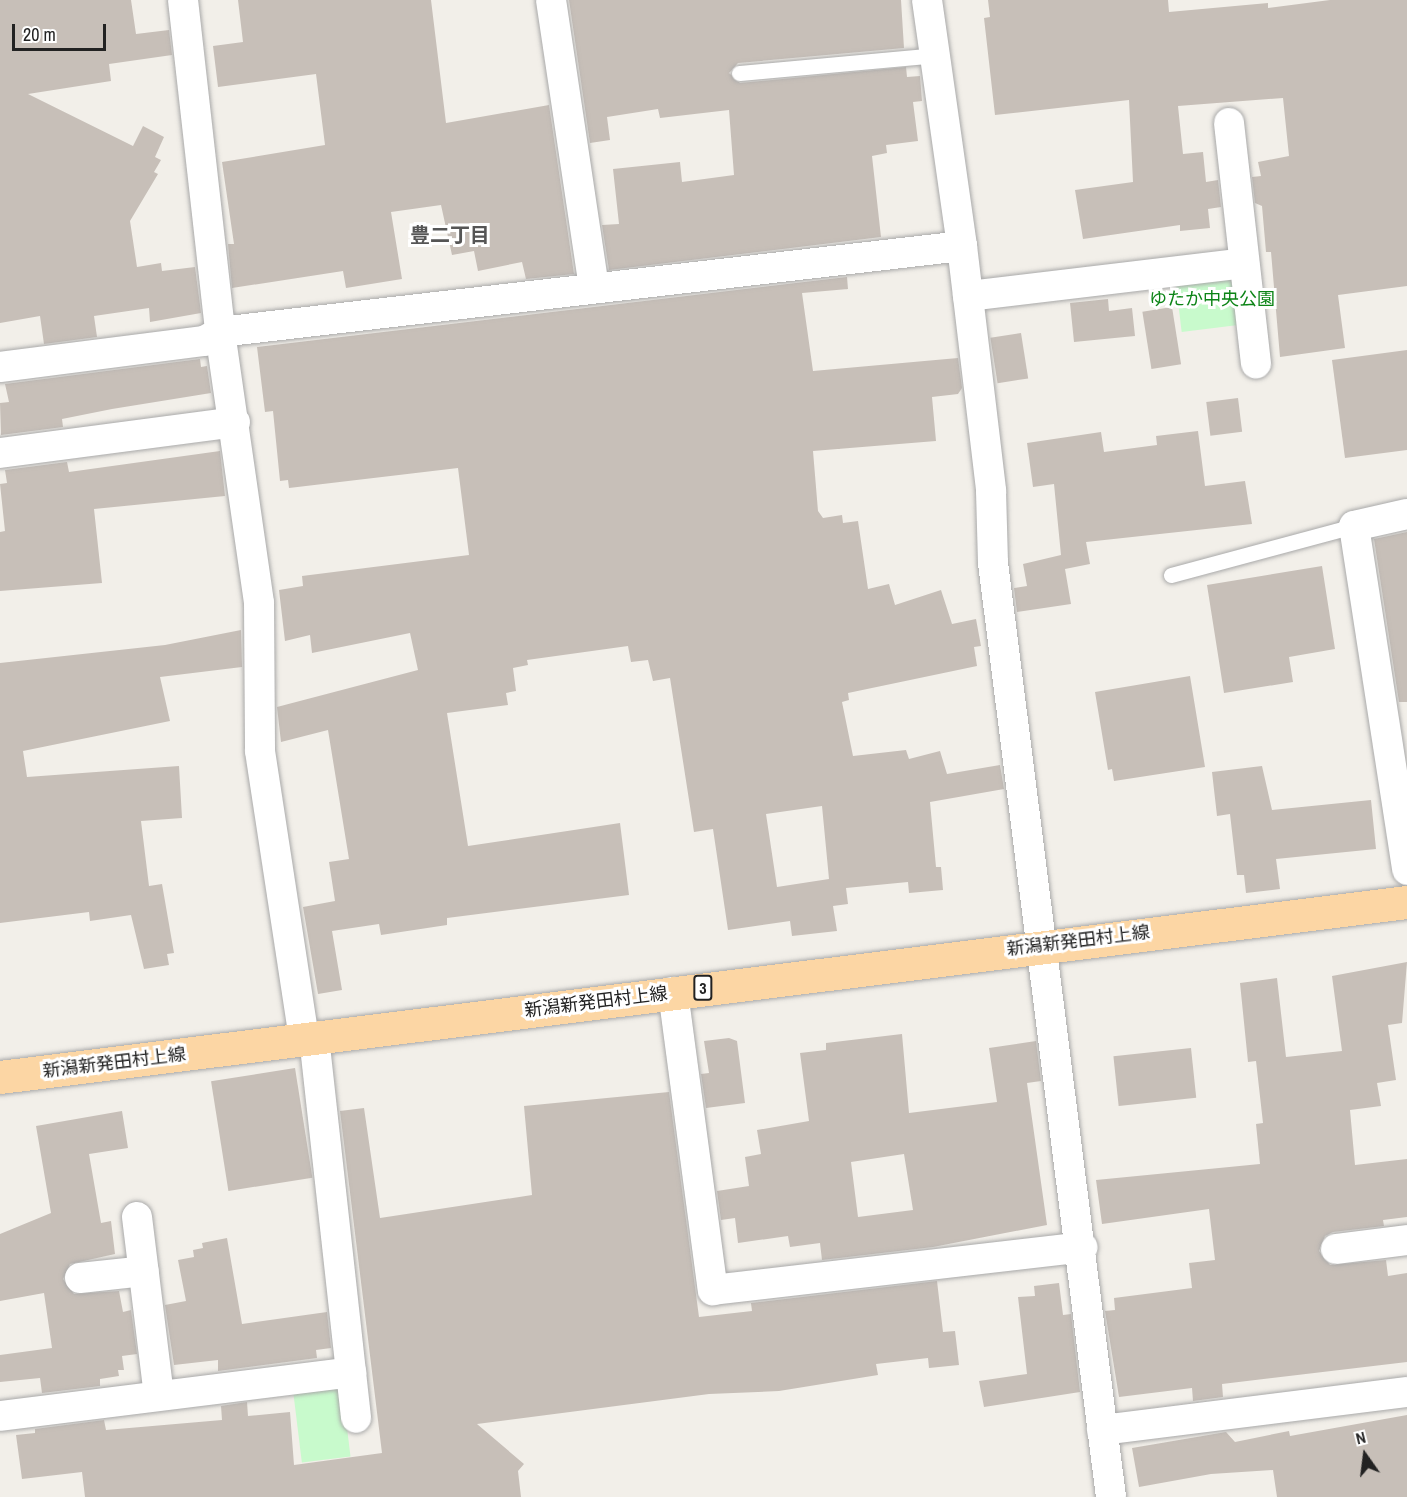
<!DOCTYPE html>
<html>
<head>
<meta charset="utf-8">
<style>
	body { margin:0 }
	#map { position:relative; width:1407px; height:1497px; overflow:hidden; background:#f2efe9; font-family:"Archivo Narrow","Noto Sans JP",sans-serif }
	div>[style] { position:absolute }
	.park>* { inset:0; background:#c8facc; transform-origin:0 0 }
	.building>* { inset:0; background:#c7bfb8; transform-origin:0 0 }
	.roads { filter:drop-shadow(0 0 2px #a9a9a9) drop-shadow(0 0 2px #a9a9a9) }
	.lane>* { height:15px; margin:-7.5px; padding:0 7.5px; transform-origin:7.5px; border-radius:7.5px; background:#fff }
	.street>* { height:30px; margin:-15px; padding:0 15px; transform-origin:15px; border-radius:15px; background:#fff }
	.primary>* { height:33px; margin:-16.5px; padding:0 16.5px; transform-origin:16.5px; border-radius:16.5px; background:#fcd6a4 }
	span { translate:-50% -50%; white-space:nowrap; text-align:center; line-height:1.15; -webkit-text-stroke:6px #fff; paint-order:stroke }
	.shield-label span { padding:2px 4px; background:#fff; border:2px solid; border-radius:4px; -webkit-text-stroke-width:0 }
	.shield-label { font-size:16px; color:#222; font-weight:700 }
	.park-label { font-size:18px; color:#0c8416 }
	.street-label { font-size:18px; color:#222 }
	.neighbourhood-label { font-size:20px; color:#555; font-weight:700 }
	.north { position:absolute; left:1335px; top:1425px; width:60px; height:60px; -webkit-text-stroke:4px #fff; paint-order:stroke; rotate:346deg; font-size:16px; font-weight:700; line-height:24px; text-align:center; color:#222 }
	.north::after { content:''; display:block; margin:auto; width:21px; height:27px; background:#222; clip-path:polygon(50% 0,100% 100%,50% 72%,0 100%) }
	.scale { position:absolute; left:12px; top:24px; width:94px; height:27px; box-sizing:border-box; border:3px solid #222; border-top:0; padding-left:8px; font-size:18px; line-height:21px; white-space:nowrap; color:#222; -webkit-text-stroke:4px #fff; paint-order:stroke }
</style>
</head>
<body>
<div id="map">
	<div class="park">
		<i style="left:1243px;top:265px;width:59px;height:69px;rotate:83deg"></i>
		<i style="left:341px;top:1379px;width:78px;height:49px;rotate:83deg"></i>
	</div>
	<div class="building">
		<i style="clip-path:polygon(0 0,131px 0,136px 34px,169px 30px,172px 55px,109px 64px,111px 81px,28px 94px,133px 146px,143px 126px,164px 137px,155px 157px,161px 160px,154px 172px,158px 174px,130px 221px,137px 267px,161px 263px,162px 271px,195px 267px,201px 313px,150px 322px,149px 308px,94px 316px,97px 337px,44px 344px,40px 316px,0 323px)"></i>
		<i style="clip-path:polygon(238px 0,431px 0,446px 123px,549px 105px,574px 274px,526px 279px,522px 262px,478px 271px,474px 251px,452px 255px,441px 205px,391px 212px,402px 279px,346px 288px,343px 271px,232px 288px,228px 244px,234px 244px,222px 162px,325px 145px,316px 74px,218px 87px,213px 46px,243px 42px)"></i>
		<i style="clip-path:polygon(569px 0,901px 0,904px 48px,738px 63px,729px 73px,740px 83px,906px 67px,907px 77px,920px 76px,922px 101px,913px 102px,918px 141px,886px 145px,887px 153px,872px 156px,881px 237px,609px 270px,602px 225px,619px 224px,613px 169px,680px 162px,682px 182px,734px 175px,729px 110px,660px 118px,658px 109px,607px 117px,610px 140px,590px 143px)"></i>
		<i style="clip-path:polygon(988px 0,1168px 0,1169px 12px,1268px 3px,1268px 8px,1330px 0,1407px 0,1407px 286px,1338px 295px,1345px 348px,1280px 357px,1271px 252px,1266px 252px,1262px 206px,1255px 203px,1252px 177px,1261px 176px,1258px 162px,1289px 156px,1283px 98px,1178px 106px,1183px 154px,1203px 152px,1206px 182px,1218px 180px,1221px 207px,1208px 209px,1210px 228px,1180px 231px,1180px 225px,1083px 239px,1075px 190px,1133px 182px,1129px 100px,995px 115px,984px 18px,990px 17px)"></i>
		<i style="clip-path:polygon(evenodd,847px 277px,848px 289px,802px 293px,813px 371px,958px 358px,962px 388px,958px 394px,932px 397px,936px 441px,813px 451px,818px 511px,823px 518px,842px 515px,843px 523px,858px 521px,868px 589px,889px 584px,895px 605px,941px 590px,952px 624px,976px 619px,981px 646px,974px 647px,977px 666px,848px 693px,849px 700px,842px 702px,853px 756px,906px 750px,909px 759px,940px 751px,947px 774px,1000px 765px,1004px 789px,930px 802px,936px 867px,941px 867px,943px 890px,909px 893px,908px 882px,846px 888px,848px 904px,833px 906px,837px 931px,792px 936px,790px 921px,728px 930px,713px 829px,694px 832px,670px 678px,653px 681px,648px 660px,631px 662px,628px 646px,527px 660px,528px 665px,513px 668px,516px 691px,506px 693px,508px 705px,447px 713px,468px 846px,620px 823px,629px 895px,447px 918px,447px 925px,381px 935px,379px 924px,332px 931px,342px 990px,318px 994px,303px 907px,335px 901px,329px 862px,349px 859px,328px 730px,281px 742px,277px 707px,418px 670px,410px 633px,312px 653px,310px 635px,285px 641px,279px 590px,303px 586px,302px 576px,469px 555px,458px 468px,289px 488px,288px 480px,280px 481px,273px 411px,265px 412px,257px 347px,847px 277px,822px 806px,829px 879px,777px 887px,766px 814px,822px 806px)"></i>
		<i style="clip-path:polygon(1108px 299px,1109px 311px,1132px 308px,1135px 336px,1074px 342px,1070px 303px)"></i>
		<i style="left:1172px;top:307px;width:58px;height:30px;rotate:81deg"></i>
		<i style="left:1021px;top:333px;width:46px;height:31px;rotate:81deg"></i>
		<i style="clip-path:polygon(1407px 350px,1407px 450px,1345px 458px,1332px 360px)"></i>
		<i style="clip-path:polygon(200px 359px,201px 367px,207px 366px,211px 393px,112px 409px,62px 419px,63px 427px,1px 435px,0 403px,9px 402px,5px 384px)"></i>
		<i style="left:1238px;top:398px;width:34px;height:32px;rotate:83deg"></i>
		<i style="clip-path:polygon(1198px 431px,1205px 486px,1245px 481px,1252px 524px,1086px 542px,1090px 564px,1065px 569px,1071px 604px,1017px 612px,1014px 588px,1027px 586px,1023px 564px,1061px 555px,1054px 484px,1033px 487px,1027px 443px,1101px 432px,1104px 452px,1157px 445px,1156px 436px)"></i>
		<i style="clip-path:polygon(220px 451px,225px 496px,94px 509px,102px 583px,0 591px,0 532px,5px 531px,0 484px,7px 483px,5px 470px,67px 462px,69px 472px)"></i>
		<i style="clip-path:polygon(1407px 532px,1407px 702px,1399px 702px,1374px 539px)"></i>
		<i style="clip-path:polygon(1322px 566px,1335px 649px,1289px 657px,1293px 682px,1224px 693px,1207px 585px)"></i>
		<i style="clip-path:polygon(241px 630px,242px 667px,160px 677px,170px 721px,23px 751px,27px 777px,179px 766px,182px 818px,141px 821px,149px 886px,162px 884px,174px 953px,167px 954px,169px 965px,144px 969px,131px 915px,90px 921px,89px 912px,0 923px,0 663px,165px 645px)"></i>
		<i style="clip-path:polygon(1190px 676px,1205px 767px,1114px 781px,1112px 769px,1108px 770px,1095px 692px)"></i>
		<i style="clip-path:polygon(1262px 766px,1272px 810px,1371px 800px,1376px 849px,1276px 859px,1280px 889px,1246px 893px,1244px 875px,1237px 875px,1230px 814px,1217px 816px,1212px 772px)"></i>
		<i style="clip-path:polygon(1407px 962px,1402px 1023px,1388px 1025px,1396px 1080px,1377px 1083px,1381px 1106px,1350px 1110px,1355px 1165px,1407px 1159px,1407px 1217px,1383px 1220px,1384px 1226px,1333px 1232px,1325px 1236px,1319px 1251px,1330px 1265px,1386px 1260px,1388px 1276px,1407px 1273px,1407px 1362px,1222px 1384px,1223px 1397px,1193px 1401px,1192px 1388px,1119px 1397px,1105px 1311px,1115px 1310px,1114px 1298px,1192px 1288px,1189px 1263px,1215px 1260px,1209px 1209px,1102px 1224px,1096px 1180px,1260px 1164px,1256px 1124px,1263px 1123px,1256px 1061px,1248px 1062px,1240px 983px,1277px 978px,1286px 1057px,1342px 1051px,1332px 976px)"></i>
		<i style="clip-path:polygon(evenodd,902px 1034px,909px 1113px,997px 1102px,989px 1048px,1036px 1041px,1041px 1081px,1027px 1083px,1047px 1225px,933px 1247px,822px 1260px,820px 1243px,790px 1247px,788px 1236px,738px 1243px,735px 1218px,721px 1220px,717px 1191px,749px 1186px,745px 1157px,761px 1154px,757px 1130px,809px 1121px,800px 1053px,826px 1050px,826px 1043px,902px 1034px,904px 1154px,913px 1210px,858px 1217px,851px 1162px,904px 1154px)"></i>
		<i style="clip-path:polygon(729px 1038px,737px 1041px,745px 1103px,706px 1108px,701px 1074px,709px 1073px,704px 1041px)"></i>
		<i style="left:1191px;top:1048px;width:50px;height:78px;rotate:84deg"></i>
		<i style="left:295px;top:1068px;width:111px;height:85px;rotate:81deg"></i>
		<i style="clip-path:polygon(669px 1092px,699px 1317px,752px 1311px,751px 1303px,937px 1281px,943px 1332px,955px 1331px,959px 1365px,929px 1368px,928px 1358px,876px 1364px,878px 1375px,779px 1391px,709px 1394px,477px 1424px,524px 1464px,518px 1471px,521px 1497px,85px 1497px,82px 1472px,22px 1479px,16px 1435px,35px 1433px,35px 1429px,104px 1420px,106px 1430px,222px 1420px,221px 1406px,247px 1402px,248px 1416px,290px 1412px,294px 1465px,382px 1453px,340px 1111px,364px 1108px,380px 1218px,532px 1195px,524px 1106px)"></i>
		<i style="clip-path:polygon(122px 1111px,128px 1148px,89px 1154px,101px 1223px,111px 1221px,115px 1254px,70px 1264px,63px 1279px,74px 1294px,119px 1291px,123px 1312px,131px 1310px,137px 1354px,122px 1356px,124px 1370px,118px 1370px,119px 1376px,100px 1379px,100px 1386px,42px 1393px,40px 1378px,0 1382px,0 1355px,52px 1348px,44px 1293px,0 1301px,0 1234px,51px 1213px,36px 1126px)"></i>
		<i style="clip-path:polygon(227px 1238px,242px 1324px,327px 1312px,331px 1348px,316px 1350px,317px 1358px,218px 1371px,218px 1360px,174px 1365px,165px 1305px,186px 1301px,178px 1260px,194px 1257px,193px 1250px,203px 1248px,202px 1243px)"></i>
		<i style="clip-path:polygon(1059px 1283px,1063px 1315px,1071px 1314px,1080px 1392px,984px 1407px,979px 1381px,1027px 1374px,1018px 1297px,1035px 1296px,1034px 1286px)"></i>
		<i style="clip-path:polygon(1407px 1415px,1407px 1497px,1277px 1497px,1273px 1470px,1211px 1474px,1139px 1487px,1132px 1448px,1226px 1432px,1235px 1442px,1289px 1431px,1290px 1436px)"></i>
	</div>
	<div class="roads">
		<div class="lane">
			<i style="left:739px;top:73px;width:197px;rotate:-5.2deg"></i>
			<i style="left:1171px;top:575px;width:189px;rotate:-15deg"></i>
		</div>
		<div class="street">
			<i style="left:183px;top:0;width:334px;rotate:83.6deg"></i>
			<i style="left:220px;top:332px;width:274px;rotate:81.8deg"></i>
			<i style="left:259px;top:603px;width:148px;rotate:89.6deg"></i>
			<i style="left:260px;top:751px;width:291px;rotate:81.3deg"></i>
			<i style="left:551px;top:0;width:291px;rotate:81.5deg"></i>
			<i style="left:927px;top:0;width:248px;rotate:81.9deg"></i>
			<i style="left:962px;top:246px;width:247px;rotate:83.2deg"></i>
			<i style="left:991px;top:491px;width:72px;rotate:88.4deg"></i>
			<i style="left:993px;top:563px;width:941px;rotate:82.8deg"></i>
			<i style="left:1229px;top:123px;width:242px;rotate:83.6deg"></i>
			<i style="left:968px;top:296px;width:278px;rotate:-6.8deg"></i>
			<i style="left:0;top:367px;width:206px;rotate:-7.3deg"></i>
			<i style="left:204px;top:341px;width:18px;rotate:-29deg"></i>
			<i style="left:220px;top:332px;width:747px;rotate:-6.61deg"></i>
			<i style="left:0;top:453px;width:237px;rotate:-7.5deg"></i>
			<i style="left:1407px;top:514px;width:54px;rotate:167.2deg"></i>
			<i style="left:1354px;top:526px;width:348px;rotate:81.2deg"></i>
			<i style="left:673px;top:992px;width:301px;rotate:82.4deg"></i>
			<i style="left:713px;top:1290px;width:372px;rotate:-6.6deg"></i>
			<i style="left:314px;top:1037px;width:383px;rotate:83.7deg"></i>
			<i style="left:137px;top:1217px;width:179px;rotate:83deg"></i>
			<i style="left:1336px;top:1249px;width:72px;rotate:-7.2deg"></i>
			<i style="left:80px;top:1278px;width:64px;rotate:-6.2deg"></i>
			<i style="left:0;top:1416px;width:354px;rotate:-7.1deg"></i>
			<i style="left:1102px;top:1430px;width:307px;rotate:-7.1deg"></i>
		</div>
		<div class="primary">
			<i style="left:0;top:1077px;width:1418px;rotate:-7.09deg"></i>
		</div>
	</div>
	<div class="shield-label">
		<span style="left:703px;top:988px">3</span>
	</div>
	<div class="park-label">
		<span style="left:1212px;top:299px">ゆたか中央公園</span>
	</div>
	<div class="street-label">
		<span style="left:1078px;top:941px;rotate:-7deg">新潟新発田村上線</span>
		<span style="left:596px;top:1002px;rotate:-7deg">新潟新発田村上線</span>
		<span style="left:114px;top:1063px;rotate:-7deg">新潟新発田村上線</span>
	</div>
	<div class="neighbourhood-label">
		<span style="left:450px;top:234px">豊二丁目</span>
	</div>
	<div class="north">N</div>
	<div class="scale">20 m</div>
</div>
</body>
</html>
